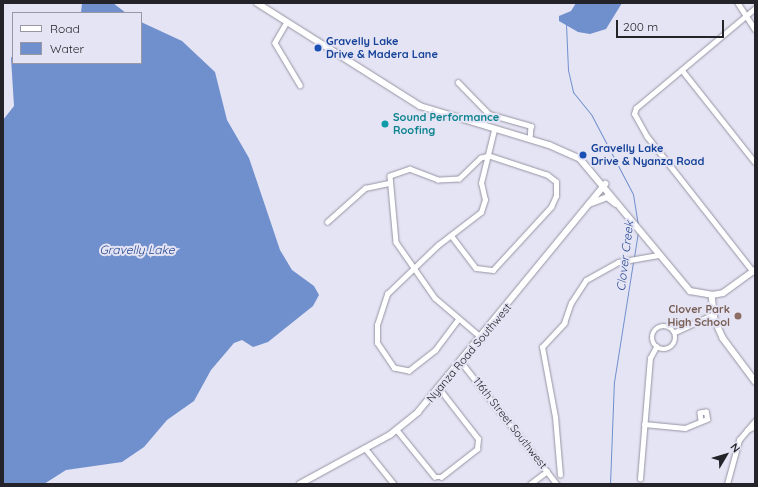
<!DOCTYPE html>
<html>
<head>
<meta charset="utf-8">
<style>
	body { margin:0 }
	#map { position:relative; width:758px; height:487px; overflow:hidden; background:#e5e4f4; font-family:Quicksand,sans-serif }
	div>[style] { position:absolute }
	.water>* { inset:0; background:#6f8fcd }
	.stream>* { height:1px; margin:-0.5px; padding:0 0.5px; transform-origin:0.5px; border-radius:0.5px; background:#6f8fcd }
	.roads { filter:drop-shadow(0 0 1px #9694a3) drop-shadow(0 0 1px #9694a3) }
	.minor>* { height:4.5px; margin:-2.25px; padding:0 2.25px; transform-origin:2.25px; border-radius:2.25px; background:#fff }
	.minor>.ring { margin:-2.25px; padding:0; box-sizing:content-box; background:none; border:4.5px solid #fff; border-radius:50% }
	.tertiary>* { height:5.5px; margin:-2.75px; padding:0 2.75px; transform-origin:2.75px; border-radius:2.75px; background:#fff }
	.secondary>* { height:6px; margin:-3px; padding:0 3px; transform-origin:3px; border-radius:3px; background:#fff }
	.dots>* { width:11px; height:11px; translate:-50% -50%; box-sizing:border-box; border:2px solid #e5e4f4; border-radius:50% }
	span { translate:-50% -50%; white-space:nowrap; text-align:center; line-height:1.15; -webkit-text-stroke:4px #e5e4f4; paint-order:stroke }
	.transit-label { font-size:11px; color:#164399; font-weight:700 }
	.left { translate:0 -50%; text-align:left }
	.culture-label { font-size:11px; color:#0d838f; font-weight:700 }
	.education-label { font-size:11px; color:#785e54; font-weight:700 }
	.right { translate:-100% -50%; text-align:right }
	.street-label { font-size:11px; color:#242329 }
	.water-label { font-size:12px; color:#234690; font-style:italic }
	.frame { position:absolute; inset:0; border:4px solid #242329; pointer-events:none }
	.legend { position:absolute; left:12px; top:12px; width:130px; height:52px; box-sizing:border-box; background:#e5e4f4; border:1px solid #9897a3; margin:0; padding:5px 7px; list-style:none; font-size:12px; color:#242329 }
	.legend li { display:flex; align-items:center; gap:8px; height:20px }
	.legend b { width:20px; border:1px solid #9897a3 }
	.north { position:absolute; left:706px; top:435px; width:40px; height:40px; -webkit-text-stroke:3px #e5e4f4; paint-order:stroke; rotate:52deg; font-size:11px; font-weight:700; line-height:16px; text-align:center; color:#242329 }
	.north::after { content:''; display:block; margin:auto; width:14px; height:18px; background:#242329; clip-path:polygon(50% 0,100% 100%,50% 72%,0 100%) }
	.scale { position:absolute; left:616px; top:20px; width:108px; height:18px; box-sizing:border-box; border:2px solid #242329; border-top:0; padding-left:5px; font-size:12px; line-height:14px; white-space:nowrap; color:#242329; -webkit-text-stroke:3px #e5e4f4; paint-order:stroke }
</style>
</head>
<body>
<div id="map">
	<div class="water">
		<i style="clip-path:polygon(82px 3px,113px 3px,126px 13px,81px 13px)"></i>
		<i style="clip-path:polygon(576px 3px,622px 3px,606px 29px,590px 34px,578px 32px,559px 21px,559px 16px,571px 11px)"></i>
		<i style="clip-path:polygon(141px 22px,182px 41px,215px 72px,227px 120px,249px 158px,280px 250px,292px 270px,314px 286px,319px 295px,313px 306px,268px 342px,253px 347px,242px 340px,234px 343px,211px 370px,194px 401px,167px 420px,144px 447px,122px 462px,66px 470px,44px 484px,3px 484px,3px 120px,14px 106px,11px 58px,13px 55px,13px 63px,141px 63px)"></i>
	</div>
	<div class="stream">
		<i style="left:566px;top:24px;width:46px;rotate:87.5deg"></i>
		<i style="left:568px;top:70px;width:23px;rotate:77deg"></i>
		<i style="left:573px;top:92px;width:28px;rotate:51deg"></i>
		<i style="left:591px;top:114px;width:90px;rotate:62.3deg"></i>
		<i style="left:633px;top:194px;width:30px;rotate:81deg"></i>
		<i style="left:634px;top:257px;width:24px;rotate:-81deg"></i>
		<i style="left:610px;top:484px;width:102px;rotate:-87.8deg"></i>
		<i style="left:614px;top:382px;width:121px;rotate:-81deg"></i>
	</div>
	<div class="roads">
		<div class="minor">
			<i style="left:738px;top:3px;width:31px;rotate:57deg"></i>
			<i style="left:287px;top:22px;width:24px;rotate:120deg"></i>
			<i style="left:275px;top:43px;width:49px;rotate:59.2deg"></i>
			<i style="left:682px;top:70px;width:117px;rotate:51.6deg"></i>
			<i style="left:458px;top:82px;width:45px;rotate:45.9deg"></i>
			<i style="left:489px;top:114px;width:44px;rotate:15.9deg"></i>
			<i style="left:531px;top:126px;width:13px;rotate:94deg"></i>
			<i style="left:327px;top:222px;width:51px;rotate:-41.8deg"></i>
			<i style="left:365px;top:188px;width:25px;rotate:-12deg"></i>
			<i style="left:451px;top:235px;width:41px;rotate:52.9deg"></i>
			<i style="left:476px;top:268px;width:17px;rotate:7deg"></i>
			<i style="left:493px;top:270px;width:86px;rotate:-47.4deg"></i>
			<i style="left:551px;top:207px;width:12px;rotate:-66deg"></i>
			<i style="left:556px;top:196px;width:14px;rotate:-90deg"></i>
			<i style="left:556px;top:182px;width:11px;rotate:-142deg"></i>
			<i style="left:547px;top:175px;width:61px;rotate:-161.9deg"></i>
			<i style="left:489px;top:156px;width:8px;rotate:166deg"></i>
			<i style="left:481px;top:158px;width:30px;rotate:136deg"></i>
			<i style="left:459px;top:179px;width:21px;rotate:177deg"></i>
			<i style="left:438px;top:180px;width:30px;rotate:-159deg"></i>
			<i style="left:410px;top:169px;width:21px;rotate:161deg"></i>
			<i style="left:390px;top:176px;width:66px;rotate:84.8deg"></i>
			<i style="left:396px;top:242px;width:68px;rotate:55.1deg"></i>
			<i style="left:435px;top:298px;width:62px;rotate:40.4deg"></i>
			<i style="left:753px;top:272px;width:172px;rotate:-128.1deg"></i>
			<i style="left:647px;top:137px;width:26px;rotate:-119deg"></i>
			<i style="left:634px;top:114px;width:6px;rotate:-72deg"></i>
			<i style="left:636px;top:108px;width:155px;rotate:-40deg"></i>
			<i style="left:459px;top:319px;width:39px;rotate:127deg"></i>
			<i style="left:436px;top:350px;width:34px;rotate:142deg"></i>
			<i style="left:409px;top:371px;width:15px;rotate:-169deg"></i>
			<i style="left:394px;top:368px;width:30px;rotate:-124deg"></i>
			<i style="left:377px;top:343px;width:18px;rotate:-90deg"></i>
			<i style="left:377px;top:325px;width:33px;rotate:-72deg"></i>
			<i style="left:387px;top:294px;width:71px;rotate:-43.9deg"></i>
			<i style="left:438px;top:245px;width:54px;rotate:-37.5deg"></i>
			<i style="left:481px;top:212px;width:13px;rotate:-72deg"></i>
			<i style="left:485px;top:200px;width:17px;rotate:-103deg"></i>
			<i style="left:481px;top:183px;width:55px;rotate:-76.2deg"></i>
			<i class="ring" style="left:652px;top:326px;width:19.5px;height:19.5px"></i>
			<i style="left:675px;top:332px;width:43px;rotate:-24.8deg"></i>
			<i style="left:462px;top:363px;width:154px;rotate:51.9deg"></i>
			<i style="left:644px;top:424px;width:41px;rotate:5.6deg"></i>
			<i style="left:685px;top:428px;width:24px;rotate:-22deg"></i>
			<i style="left:707px;top:419px;width:7px;rotate:-98deg"></i>
			<i style="left:706px;top:412px;width:6px;rotate:171deg"></i>
			<i style="left:700px;top:413px;width:7px;rotate:82deg"></i>
			<i style="left:397px;top:430px;width:60px;rotate:51deg"></i>
			<i style="left:435px;top:477px;width:6px"></i>
			<i style="left:441px;top:477px;width:46px;rotate:-37.9deg"></i>
			<i style="left:477px;top:449px;width:10px;rotate:-84deg"></i>
			<i style="left:478px;top:439px;width:62px;rotate:-127.8deg"></i>
			<i style="left:747px;top:430px;width:9px;rotate:-27deg"></i>
			<i style="left:365px;top:448px;width:46px;rotate:51.1deg"></i>
			<i style="left:560px;top:475px;width:58px;rotate:-94.9deg"></i>
			<i style="left:555px;top:417px;width:71px;rotate:-100.5deg"></i>
			<i style="left:542px;top:347px;width:33px;rotate:-47deg"></i>
			<i style="left:564px;top:323px;width:21px;rotate:-71deg"></i>
			<i style="left:571px;top:303px;width:27px;rotate:-57deg"></i>
			<i style="left:586px;top:280px;width:37px;rotate:-29deg"></i>
			<i style="left:618px;top:262px;width:42px;rotate:-9.7deg"></i>
			<i style="left:640px;top:479px;width:121px;rotate:-85.3deg"></i>
			<i style="left:650px;top:358px;width:13px;rotate:-61deg"></i>
			<i style="left:530px;top:484px;width:21px;rotate:-37deg"></i>
			<i style="left:727px;top:484px;width:46px;rotate:-74.7deg"></i>
			<i style="left:739px;top:440px;width:25px;rotate:-50deg"></i>
		</div>
		<div class="tertiary">
			<i style="left:712px;top:295px;width:25px;rotate:83deg"></i>
			<i style="left:715px;top:320px;width:20px;rotate:66deg"></i>
			<i style="left:723px;top:338px;width:54px;rotate:53.3deg"></i>
			<i style="left:300px;top:484px;width:102px;rotate:-28.6deg"></i>
			<i style="left:390px;top:435px;width:36px;rotate:-39deg"></i>
			<i style="left:418px;top:412px;width:295px;rotate:-50.6deg"></i>
		</div>
		<div class="secondary">
			<i style="left:257px;top:3px;width:193px;rotate:32.3deg"></i>
			<i style="left:420px;top:106px;width:135px;rotate:16.8deg"></i>
			<i style="left:549px;top:145px;width:34px;rotate:24deg"></i>
			<i style="left:580px;top:159px;width:172px;rotate:50.2deg"></i>
			<i style="left:690px;top:291px;width:22px;rotate:10deg"></i>
			<i style="left:712px;top:295px;width:11px;rotate:-10deg"></i>
			<i style="left:723px;top:293px;width:39px;rotate:-36deg"></i>
			<i style="left:589px;top:204px;width:19px;rotate:-21deg"></i>
			<i style="left:607px;top:197px;width:11px;rotate:38deg"></i>
		</div>
	</div>
	<div class="dots">
		<i style="left:318px;top:48px;background:#1a4fb4"></i>
		<i style="left:385px;top:124px;background:#0f9aa8"></i>
		<i style="left:583px;top:155px;background:#1a4fb4"></i>
		<i style="left:738px;top:316px;background:#8d6e63"></i>
	</div>
	<div class="transit-label">
		<span class="left" style="left:326px;top:48px">Gravelly Lake<br>Drive &amp; Madera Lane</span>
		<span class="left" style="left:591px;top:155px">Gravelly Lake<br>Drive &amp; Nyanza Road</span>
	</div>
	<div class="culture-label">
		<span class="left" style="left:393px;top:124px">Sound Performance<br>Roofing</span>
	</div>
	<div class="education-label">
		<span class="right" style="left:730px;top:316px">Clover Park<br>High School</span>
	</div>
	<div class="street-label">
		<span style="left:469px;top:353px;rotate:-50deg">Nyanza Road Southwest</span>
		<span style="left:510px;top:423px;rotate:52deg">116th Street Southwest</span>
	</div>
	<div class="water-label">
		<span style="left:137px;top:250px">Gravelly Lake</span>
		<span style="left:625px;top:256px;rotate:-83deg">Clover Creek</span>
	</div>
	<div class="frame"></div>
	<ul class="legend">
	<li><b style="height:5px;background:#fff"></b>Road</li>
	<li><b style="height:11px;background:#6f8fcd"></b>Water</li>
	</ul>
	<div class="north">N</div>
	<div class="scale">200 m</div>
</div>
</body>
</html>
